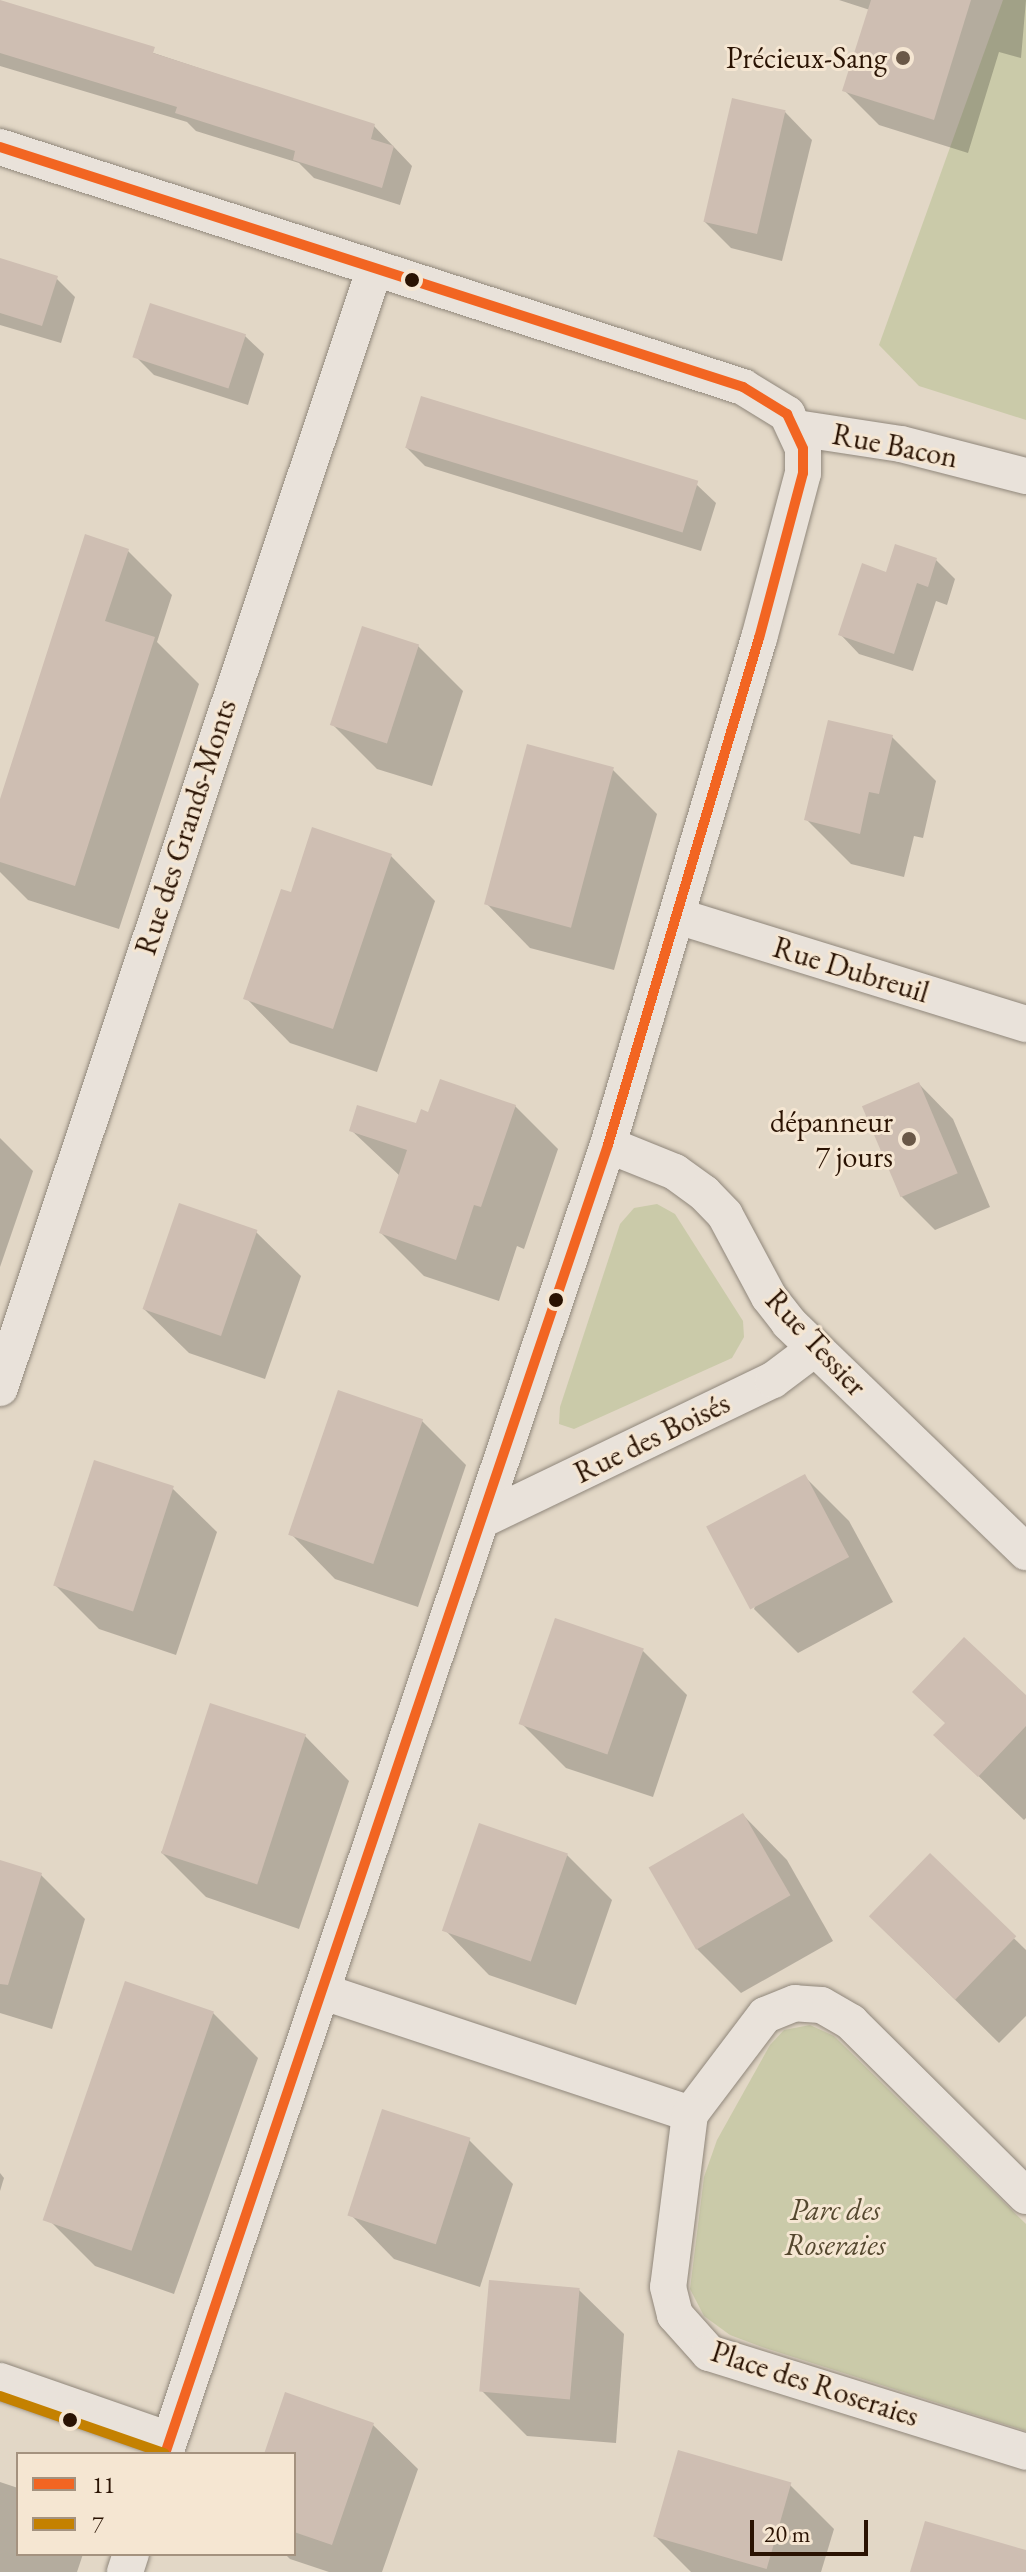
<!DOCTYPE html>
<html>
<head>
<meta charset="utf-8">
<style>
	body { margin:0 }
	#map { position:relative; width:1026px; height:2572px; overflow:hidden; background:#e2d7c6; font-family:"EB Garamond",serif }
	div>[style] { position:absolute }
	.green>* { inset:0; background:#cacaa9 }
	.shadow>* { inset:0; background:#0003 }
	.building>* { inset:0; background:#cebeb2; transform-origin:0 0 }
	.roads { filter:drop-shadow(0 0 2px #90877b) drop-shadow(0 0 2px #90877b) }
	.street>* { height:36px; margin:-18px; padding:0 18px; transform-origin:18px; border-radius:18px; background:#e9e2da }
	.bus-1>* { height:10px; margin:-5px; padding:0 5px; transform-origin:5px; border-radius:5px; background:#f26522 }
	.bus-2>* { height:10px; margin:-5px; padding:0 5px; transform-origin:5px; border-radius:5px; background:#c48101 }
	.dots>* { width:22px; height:22px; translate:-50% -50%; box-sizing:border-box; border:4px solid #f5e6d2; border-radius:50% }
	span { translate:-50% -50%; white-space:nowrap; text-align:center; line-height:1.15; -webkit-text-stroke:6px #f5e6d2; paint-order:stroke }
	.poi-label { font-size:30px; color:#2a1303 }
	.right { translate:-100% -50%; text-align:right }
	.street-label { font-size:30px; color:#2a1303 }
	.park-label { font-size:30px; color:#54472e; font-style:italic }
	.legend { position:absolute; left:16px; top:2452px; width:280px; height:104px; box-sizing:border-box; background:#f5e6d2; border:2px solid #a4927f; margin:0; padding:10px 14px; list-style:none; font-size:24px; color:#2a1303 }
	.legend li { display:flex; align-items:center; gap:16px; height:40px }
	.legend b { width:40px; border:2px solid #a4927f }
	.scale { position:absolute; left:750px; top:2520px; width:118px; height:36px; box-sizing:border-box; border:4px solid #2a1303; border-top:0; padding-left:10px; font-size:24px; line-height:28px; white-space:nowrap; color:#2a1303; -webkit-text-stroke:6px #f5e6d2; paint-order:stroke }
</style>
</head>
<body>
<div id="map">
	<div class="green">
		<i style="clip-path:polygon(1003px 0,1026px 0,1026px 420px,919px 386px,879px 345px)"></i>
		<i style="clip-path:polygon(657px 1204px,675px 1214px,743px 1321px,744px 1337px,732px 1358px,574px 1429px,559px 1424px,560px 1407px,620px 1224px,634px 1208px)"></i>
		<i style="clip-path:polygon(810px 2025px,834px 2036px,1026px 2224px,1026px 2431px,765px 2348px,730px 2335px,704px 2316px,690px 2289px,704px 2177px,717px 2140px,770px 2045px,784px 2030px)"></i>
	</div>
	<div class="shadow">
		<i style="clip-path:polygon(839px 0,1026px 0,1021px 58px,999px 52px,968px 153px,879px 125px,844px 90px,870px 10px)"></i>
		<i style="clip-path:polygon(0 2px,374px 126px,412px 166px,400px 205px,314px 178px,299px 163px,196px 131px,187px 122px,0 66px)"></i>
		<i style="clip-path:polygon(785px 112px,812px 140px,782px 261px,731px 248px,704px 221px)"></i>
		<i style="clip-path:polygon(0 260px,56px 278px,75px 297px,61px 343px,0 325px)"></i>
		<i style="clip-path:polygon(245px 336px,264px 354px,248px 405px,154px 375px,135px 356px)"></i>
		<i style="clip-path:polygon(406px 447px,697px 485px,716px 503px,701px 551px,425px 466px)"></i>
		<i style="clip-path:polygon(128px 551px,172px 595px,157px 642px,199px 684px,119px 929px,28px 900px,0 872px,0 805px)"></i>
		<i style="clip-path:polygon(936px 560px,955px 579px,947px 605px,936px 601px,913px 671px,859px 654px,841px 635px,888px 574px)"></i>
		<i style="clip-path:polygon(418px 646px,463px 691px,432px 786px,377px 769px,332px 724px)"></i>
		<i style="clip-path:polygon(892px 737px,936px 781px,923px 838px,914px 836px,904px 877px,851px 864px,806px 819px)"></i>
		<i style="clip-path:polygon(613px 770px,657px 814px,614px 970px,530px 948px,486px 903px)"></i>
		<i style="clip-path:polygon(391px 856px,435px 901px,377px 1072px,290px 1043px,246px 998px)"></i>
		<i style="clip-path:polygon(919px 1084px,953px 1119px,990px 1207px,935px 1230px,900px 1195px)"></i>
		<i style="clip-path:polygon(515px 1106px,558px 1149px,524px 1249px,517px 1246px,499px 1301px,424px 1276px,381px 1233px,400px 1176px,351px 1130px,417px 1125px,429px 1115px)"></i>
		<i style="clip-path:polygon(0 1138px,33px 1171px,0 1267px)"></i>
		<i style="clip-path:polygon(256px 1232px,301px 1276px,265px 1379px,189px 1353px,144px 1309px)"></i>
		<i style="clip-path:polygon(422px 1421px,466px 1465px,418px 1607px,335px 1579px,291px 1534px)"></i>
		<i style="clip-path:polygon(805px 1477px,849px 1521px,893px 1602px,798px 1653px,754px 1609px)"></i>
		<i style="clip-path:polygon(172px 1488px,217px 1532px,176px 1655px,99px 1629px,54px 1584px)"></i>
		<i style="clip-path:polygon(643px 1651px,687px 1695px,653px 1797px,566px 1768px,521px 1723px)"></i>
		<i style="clip-path:polygon(1026px 1698px,1026px 1818px,1024px 1820px,936px 1735px,947px 1724px)"></i>
		<i style="clip-path:polygon(305px 1736px,349px 1781px,299px 1929px,206px 1897px,161px 1852px)"></i>
		<i style="clip-path:polygon(743px 1815px,787px 1860px,833px 1941px,741px 1993px,696px 1948px)"></i>
		<i style="clip-path:polygon(567px 1855px,612px 1900px,576px 2005px,489px 1975px,445px 1930px)"></i>
		<i style="clip-path:polygon(930px 1856px,1026px 1950px,1026px 2016px,999px 2043px,870px 1916px)"></i>
		<i style="clip-path:polygon(0 1862px,41px 1875px,85px 1919px,52px 2029px,0 2013px)"></i>
		<i style="clip-path:polygon(213px 2013px,258px 2058px,174px 2294px,95px 2266px,50px 2221px)"></i>
		<i style="clip-path:polygon(469px 2140px,513px 2184px,480px 2287px,394px 2259px,350px 2214px)"></i>
		<i style="clip-path:polygon(0 2173px,4px 2178px,0 2191px)"></i>
		<i style="clip-path:polygon(579px 2290px,624px 2334px,616px 2443px,527px 2436px,482px 2391px)"></i>
		<i style="clip-path:polygon(373px 2425px,418px 2469px,382px 2572px,329px 2572px,290px 2559px,285px 2554px,294px 2554px,294px 2454px,266px 2454px)"></i>
		<i style="clip-path:polygon(0 2482px,18px 2488px,18px 2554px,83px 2554px,77px 2572px,0 2572px)"></i>
		<i style="clip-path:polygon(790px 2485px,834px 2529px,821px 2572px,691px 2572px,654px 2535px)"></i>
	</div>
	<div class="building">
		<i style="clip-path:polygon(0 0,155px 47px,153px 53px,375px 124px,371px 139px,394px 146px,382px 188px,293px 160px,295px 151px,175px 113px,177px 107px,0 53px)"></i>
		<i style="clip-path:polygon(871px 0,971px 0,934px 120px,842px 91px)"></i>
		<i style="left:732px;top:98px;width:55px;height:127px;rotate:13deg"></i>
		<i style="clip-path:polygon(0 258px,58px 276px,42px 326px,0 313px)"></i>
		<i style="left:150px;top:303px;width:101px;height:57px;rotate:18deg"></i>
		<i style="left:421px;top:396px;width:290px;height:54px;rotate:17deg"></i>
		<i style="clip-path:polygon(85px 534px,129px 549px,105px 621px,155px 637px,75px 886px,0 862px,0 799px)"></i>
		<i style="clip-path:polygon(895px 544px,937px 558px,928px 587px,917px 583px,894px 654px,838px 635px,862px 563px,886px 572px)"></i>
		<i style="left:362px;top:626px;width:60px;height:104px;rotate:18deg"></i>
		<i style="clip-path:polygon(828px 720px,893px 735px,879px 794px,869px 792px,860px 834px,804px 820px)"></i>
		<i style="left:527px;top:744px;width:90px;height:166px;rotate:15deg"></i>
		<i style="clip-path:polygon(312px 827px,392px 854px,333px 1029px,243px 999px,281px 889px,291px 892px)"></i>
		<i style="clip-path:polygon(440px 1079px,516px 1105px,481px 1207px,474px 1205px,456px 1260px,379px 1233px,407px 1150px,349px 1131px,357px 1105px,416px 1123px,421px 1109px,428px 1112px)"></i>
		<i style="left:919px;top:1082px;width:99px;height:62px;rotate:67deg"></i>
		<i style="left:179px;top:1203px;width:83px;height:112px;rotate:19deg"></i>
		<i style="left:338px;top:1390px;width:90px;height:153px;rotate:19deg"></i>
		<i style="left:94px;top:1460px;width:84px;height:132px;rotate:18deg"></i>
		<i style="left:805px;top:1474px;width:94px;height:112px;rotate:62deg"></i>
		<i style="left:555px;top:1618px;width:94px;height:112px;rotate:19deg"></i>
		<i style="clip-path:polygon(964px 1637px,1026px 1695px,1026px 1726px,978px 1777px,933px 1735px,945px 1723px,912px 1692px)"></i>
		<i style="left:210px;top:1703px;width:101px;height:158px;rotate:18deg"></i>
		<i style="left:743px;top:1813px;width:95px;height:109px;rotate:60deg"></i>
		<i style="left:479px;top:1823px;width:94px;height:114px;rotate:19deg"></i>
		<i style="left:930px;top:1853px;width:120px;height:88px;rotate:44deg"></i>
		<i style="clip-path:polygon(0 1860px,42px 1873px,8px 1985px,0 1984px)"></i>
		<i style="left:125px;top:1981px;width:94px;height:253px;rotate:19deg"></i>
		<i style="left:382px;top:2109px;width:93px;height:112px;rotate:18deg"></i>
		<i style="left:489px;top:2280px;width:91px;height:112px;rotate:5deg"></i>
		<i style="clip-path:polygon(285px 2392px,374px 2423px,332px 2545px,294px 2532px,294px 2454px,264px 2454px)"></i>
		<i style="left:678px;top:2450px;width:118px;height:90px;rotate:16deg"></i>
		<i style="clip-path:polygon(925px 2521px,1026px 2550px,1026px 2572px,910px 2572px)"></i>
	</div>
	<div class="roads">
		<div class="street">
			<i style="left:0;top:147px;width:781px;rotate:17.9deg"></i>
			<i style="left:743px;top:387px;width:52px;rotate:31.5deg"></i>
			<i style="left:787px;top:414px;width:38px;rotate:65deg"></i>
			<i style="left:803px;top:449px;width:24px;rotate:90deg"></i>
			<i style="left:803px;top:473px;width:171px;rotate:104.9deg"></i>
			<i style="left:759px;top:638px;width:529px;rotate:106.59deg"></i>
			<i style="left:608px;top:1145px;width:1382px;rotate:108.7deg"></i>
			<i style="left:796px;top:428px;width:106px;rotate:8.7deg"></i>
			<i style="left:901px;top:444px;width:129px;rotate:14.4deg"></i>
			<i style="left:677px;top:916px;width:365px;rotate:17.2deg"></i>
			<i style="left:608px;top:1145px;width:72px;rotate:21.9deg"></i>
			<i style="left:675px;top:1172px;width:36px;rotate:36deg"></i>
			<i style="left:704px;top:1193px;width:30px;rotate:46deg"></i>
			<i style="left:725px;top:1215px;width:93px;rotate:61.8deg"></i>
			<i style="left:769px;top:1297px;width:33px;rotate:52deg"></i>
			<i style="left:789px;top:1323px;width:330px;rotate:44deg"></i>
			<i style="left:0;top:1388px;width:1181px;rotate:-71.49deg"></i>
			<i style="left:486px;top:1518px;width:318px;rotate:-25.7deg"></i>
			<i style="left:773px;top:1380px;width:50px;rotate:-36.9deg"></i>
			<i style="left:324px;top:1992px;width:386px;rotate:18.4deg"></i>
			<i style="left:1026px;top:2196px;width:247px;rotate:-135.2deg"></i>
			<i style="left:851px;top:2022px;width:34px;rotate:-150deg"></i>
			<i style="left:821px;top:2005px;width:26px;rotate:-176deg"></i>
			<i style="left:795px;top:2003px;width:32px;rotate:158deg"></i>
			<i style="left:765px;top:2015px;width:124px;rotate:127.1deg"></i>
			<i style="left:690px;top:2114px;width:174px;rotate:97.2deg"></i>
			<i style="left:668px;top:2287px;width:29px;rotate:76deg"></i>
			<i style="left:675px;top:2315px;width:51px;rotate:48.2deg"></i>
			<i style="left:709px;top:2353px;width:332px;rotate:17.3deg"></i>
			<i style="left:0;top:2381px;width:179px;rotate:19.2deg"></i>
			<i style="left:125px;top:2572px;width:19px;rotate:-72deg"></i>
		</div>
	</div>
	<div class="bus-1">
		<i style="left:0;top:147px;width:781px;rotate:17.9deg"></i>
		<i style="left:743px;top:387px;width:52px;rotate:31.5deg"></i>
		<i style="left:787px;top:414px;width:38px;rotate:65deg"></i>
		<i style="left:803px;top:449px;width:24px;rotate:90deg"></i>
		<i style="left:803px;top:473px;width:171px;rotate:104.9deg"></i>
		<i style="left:759px;top:638px;width:529px;rotate:106.59deg"></i>
		<i style="left:608px;top:1145px;width:1382px;rotate:108.7deg"></i>
	</div>
	<div class="bus-2">
		<i style="left:0;top:2396px;width:174px;rotate:19.2deg"></i>
	</div>
	<div class="dots">
		<i style="left:903px;top:58px;background:#6a5847"></i>
		<i style="left:412px;top:280px;background:#2a1303"></i>
		<i style="left:909px;top:1139px;background:#6a5847"></i>
		<i style="left:556px;top:1300px;background:#2a1303"></i>
		<i style="left:70px;top:2420px;background:#2a1303"></i>
	</div>
	<div class="poi-label">
		<span class="right" style="left:887px;top:58px">Précieux-Sang</span>
		<span class="right" style="left:893px;top:1139px">dépanneur<br>7 jours</span>
	</div>
	<div class="street-label">
		<span style="left:895px;top:446px;rotate:11deg">Rue Bacon</span>
		<span style="left:186px;top:827px;rotate:-72deg">Rue des Grands-Monts</span>
		<span style="left:851px;top:970px;rotate:17deg">Rue Dubreuil</span>
		<span style="left:816px;top:1343px;rotate:47deg">Rue Tessier</span>
		<span style="left:652px;top:1438px;rotate:-26deg">Rue des Boisés</span>
		<span style="left:815px;top:2384px;rotate:18deg">Place des Roseraies</span>
	</div>
	<div class="park-label">
		<span style="left:835px;top:2227px">Parc des<br>Roseraies</span>
	</div>
	<ul class="legend">
	<li><b style="height:10px;background:#f26522"></b>11</li>
	<li><b style="height:10px;background:#c48101"></b>7</li>
	</ul>
	<div class="scale">20 m</div>
</div>
</body>
</html>
